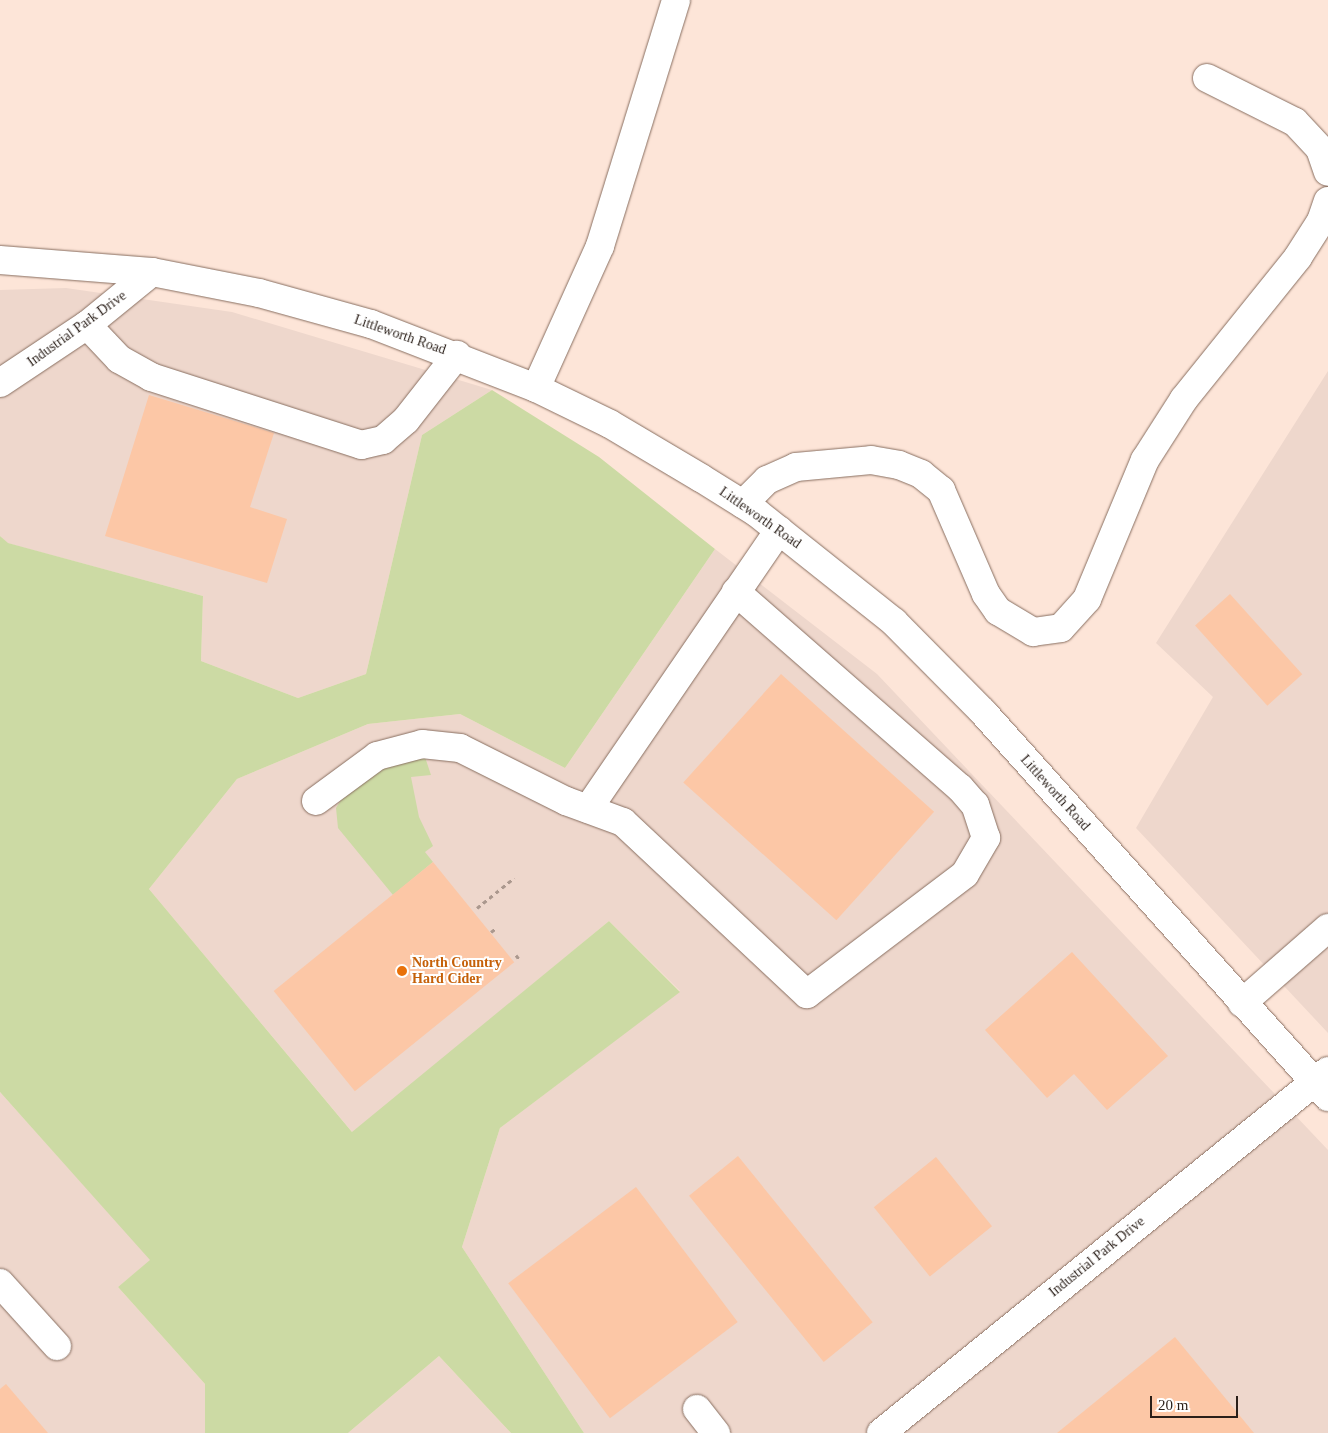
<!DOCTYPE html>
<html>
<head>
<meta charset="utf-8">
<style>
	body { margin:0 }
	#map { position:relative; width:1328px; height:1433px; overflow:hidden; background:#fde5d8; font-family:"Times New Roman",serif }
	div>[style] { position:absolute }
	.industrial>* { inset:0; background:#eed7cc }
	.green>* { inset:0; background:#ccdaa4 }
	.building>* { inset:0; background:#fcc7a6; transform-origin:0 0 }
	.path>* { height:3px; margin-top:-1.5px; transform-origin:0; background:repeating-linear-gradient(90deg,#ab988e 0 4px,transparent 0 8px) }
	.roads { filter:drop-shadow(0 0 1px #886e60) drop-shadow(0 0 1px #886e60) }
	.minor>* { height:28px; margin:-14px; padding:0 14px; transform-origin:14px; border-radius:14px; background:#fff }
	.major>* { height:28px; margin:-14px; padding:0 14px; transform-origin:14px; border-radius:14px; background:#fff }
	.dots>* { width:14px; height:14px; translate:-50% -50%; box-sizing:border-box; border:2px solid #fff; border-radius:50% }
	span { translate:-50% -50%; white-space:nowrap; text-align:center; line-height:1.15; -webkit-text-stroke:4px #fff; paint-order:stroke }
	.street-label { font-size:14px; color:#2a1f19 }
	.food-label { font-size:14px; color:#c56008; font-weight:700 }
	.left { translate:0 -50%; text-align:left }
	.scale { position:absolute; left:1150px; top:1396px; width:88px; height:22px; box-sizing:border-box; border:2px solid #2a1f19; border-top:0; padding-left:6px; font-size:15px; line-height:18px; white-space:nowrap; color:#2a1f19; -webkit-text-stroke:4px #fff; paint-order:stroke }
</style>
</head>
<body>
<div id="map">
	<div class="industrial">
		<i style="clip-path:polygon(66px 288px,232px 312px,492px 390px,422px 435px,366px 674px,298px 698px,201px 661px,203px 596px,7px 543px,0 536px,0 290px)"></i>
		<i style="clip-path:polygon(1328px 371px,1328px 1033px,1136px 828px,1213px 697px,1156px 643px)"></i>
		<i style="clip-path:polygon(715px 549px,877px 674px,1328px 1150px,1328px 1433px,584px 1433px,462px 1247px,500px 1128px,680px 991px,609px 921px,353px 1133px,149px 889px,237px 779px,368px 724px,460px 714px,565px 768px)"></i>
		<i style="clip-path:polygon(0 1092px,151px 1260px,118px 1287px,205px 1384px,205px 1433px,0 1433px)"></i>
		<i style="clip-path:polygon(439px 1356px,511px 1433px,348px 1433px)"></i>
	</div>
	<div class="green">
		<i style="clip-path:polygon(492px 390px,599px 457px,715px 549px,565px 768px,460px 714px,368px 724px,237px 779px,149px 889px,352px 1132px,609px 921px,680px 992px,500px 1128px,462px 1247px,584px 1433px,511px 1433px,439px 1356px,348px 1433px,205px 1433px,205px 1384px,118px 1287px,150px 1260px,0 1092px,0 536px,8px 543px,203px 596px,201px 661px,298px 698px,366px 674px,422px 435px)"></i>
		<i style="clip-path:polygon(425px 757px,431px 775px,411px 777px,419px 817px,433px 846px,425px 852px,433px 862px,393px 895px,338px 828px,336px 808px,347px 790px,377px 769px)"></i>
	</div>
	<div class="building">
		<i style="clip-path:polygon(149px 395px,274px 433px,250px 507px,287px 519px,267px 583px,105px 536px)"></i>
		<i style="left:1230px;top:594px;width:108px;height:47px;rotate:48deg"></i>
		<i style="left:781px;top:674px;width:206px;height:146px;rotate:42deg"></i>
		<i style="left:433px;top:862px;width:129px;height:205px;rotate:51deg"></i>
		<i style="clip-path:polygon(1072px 952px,1168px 1056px,1107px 1110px,1074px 1074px,1047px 1098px,985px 1030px)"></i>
		<i style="left:738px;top:1156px;width:214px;height:63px;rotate:51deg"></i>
		<i style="left:936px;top:1157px;width:89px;height:80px;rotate:51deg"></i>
		<i style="left:636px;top:1187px;width:169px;height:160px;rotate:53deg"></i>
		<i style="clip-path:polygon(1175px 1337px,1254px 1433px,1057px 1433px)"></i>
		<i style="clip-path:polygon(6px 1384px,48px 1433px,0 1433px,0 1389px)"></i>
	</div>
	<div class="path">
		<i style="left:477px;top:908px;width:48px;rotate:-39deg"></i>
		<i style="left:491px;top:932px;width:5px;rotate:-37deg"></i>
		<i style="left:516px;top:955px;width:5px;rotate:53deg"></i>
	</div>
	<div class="roads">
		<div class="minor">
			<i style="left:1207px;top:78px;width:98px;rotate:26.6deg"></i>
			<i style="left:1295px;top:122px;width:37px;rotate:47deg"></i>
			<i style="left:1320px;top:149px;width:24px;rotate:71deg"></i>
			<i style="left:87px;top:325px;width:47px;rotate:46.7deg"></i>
			<i style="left:119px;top:359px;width:37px;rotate:29deg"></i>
			<i style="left:151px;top:377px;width:221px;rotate:17.9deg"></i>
			<i style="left:361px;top:445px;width:23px;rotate:-13deg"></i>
			<i style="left:383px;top:440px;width:30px;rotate:-41deg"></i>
			<i style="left:406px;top:420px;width:83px;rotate:-51.9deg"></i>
			<i style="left:0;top:383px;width:105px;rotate:-33.7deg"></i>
			<i style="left:87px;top:325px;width:84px;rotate:-39.2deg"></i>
			<i style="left:536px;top:388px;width:156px;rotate:-65.7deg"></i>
			<i style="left:600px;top:246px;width:257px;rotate:-72.8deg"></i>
			<i style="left:743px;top:504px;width:34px;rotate:-45deg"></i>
			<i style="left:767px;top:480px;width:32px;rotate:-24deg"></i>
			<i style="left:796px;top:467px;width:75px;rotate:-5.3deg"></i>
			<i style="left:871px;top:460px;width:28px;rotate:10deg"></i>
			<i style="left:899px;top:465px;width:24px;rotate:22deg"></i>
			<i style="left:921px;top:474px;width:26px;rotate:39deg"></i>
			<i style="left:941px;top:490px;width:113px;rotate:66.6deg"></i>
			<i style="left:986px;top:594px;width:21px;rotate:55deg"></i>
			<i style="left:998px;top:611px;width:41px;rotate:31deg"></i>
			<i style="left:1033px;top:632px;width:28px;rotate:-8deg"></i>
			<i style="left:1061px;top:628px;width:39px;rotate:-48deg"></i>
			<i style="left:1087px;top:599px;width:151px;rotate:-67.4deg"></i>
			<i style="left:1145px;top:460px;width:72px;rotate:-57.4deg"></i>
			<i style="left:1184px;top:399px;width:182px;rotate:-51.2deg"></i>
			<i style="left:1298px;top:257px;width:43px;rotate:-57.4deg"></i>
			<i style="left:1321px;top:221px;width:21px;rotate:-71deg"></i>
			<i style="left:316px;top:801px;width:76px;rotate:-36.4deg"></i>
			<i style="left:377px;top:756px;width:47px;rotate:-14.9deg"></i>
			<i style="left:422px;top:744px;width:38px;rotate:6deg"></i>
			<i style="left:460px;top:748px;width:119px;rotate:26.6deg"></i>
			<i style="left:566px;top:801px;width:61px;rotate:20.2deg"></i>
			<i style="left:623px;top:822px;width:252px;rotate:43.1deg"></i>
			<i style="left:807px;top:994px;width:198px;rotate:-37.2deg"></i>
			<i style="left:965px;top:874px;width:42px;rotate:-59.7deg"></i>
			<i style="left:986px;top:838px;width:35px;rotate:-108deg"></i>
			<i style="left:975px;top:805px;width:23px;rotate:-131deg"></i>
			<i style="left:960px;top:788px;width:298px;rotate:-138.8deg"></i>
			<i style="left:588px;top:809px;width:338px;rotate:-55.6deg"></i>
			<i style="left:1242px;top:1003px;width:114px;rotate:-41.1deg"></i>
			<i style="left:0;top:1283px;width:85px;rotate:47.9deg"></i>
			<i style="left:697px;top:1409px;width:31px;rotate:52deg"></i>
			<i style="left:881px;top:1433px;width:575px;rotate:-39deg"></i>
		</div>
		<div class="major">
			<i style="left:0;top:260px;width:152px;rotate:4.5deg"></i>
			<i style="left:152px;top:272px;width:109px;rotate:11.1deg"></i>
			<i style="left:259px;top:293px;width:116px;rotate:15.5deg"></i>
			<i style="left:371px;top:324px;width:177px;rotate:21.2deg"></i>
			<i style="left:536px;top:388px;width:82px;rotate:25.9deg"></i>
			<i style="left:610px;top:424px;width:106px;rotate:30.7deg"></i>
			<i style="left:701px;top:478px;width:66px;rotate:32deg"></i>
			<i style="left:757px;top:513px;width:175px;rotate:38.5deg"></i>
			<i style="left:894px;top:622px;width:127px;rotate:45.3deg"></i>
			<i style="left:983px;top:712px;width:517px;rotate:48.14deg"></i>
		</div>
	</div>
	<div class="dots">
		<i style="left:402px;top:971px;background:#e8710a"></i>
	</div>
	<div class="street-label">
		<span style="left:77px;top:329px;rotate:-36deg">Industrial Park Drive</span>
		<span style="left:400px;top:335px;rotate:19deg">Littleworth Road</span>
		<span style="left:760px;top:518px;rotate:35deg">Littleworth Road</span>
		<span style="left:1055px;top:793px;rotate:48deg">Littleworth Road</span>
		<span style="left:1097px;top:1257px;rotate:-39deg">Industrial Park Drive</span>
	</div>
	<div class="food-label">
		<span class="left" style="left:412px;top:971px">North Country<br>Hard Cider</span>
	</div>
	<div class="scale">20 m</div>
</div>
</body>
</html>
